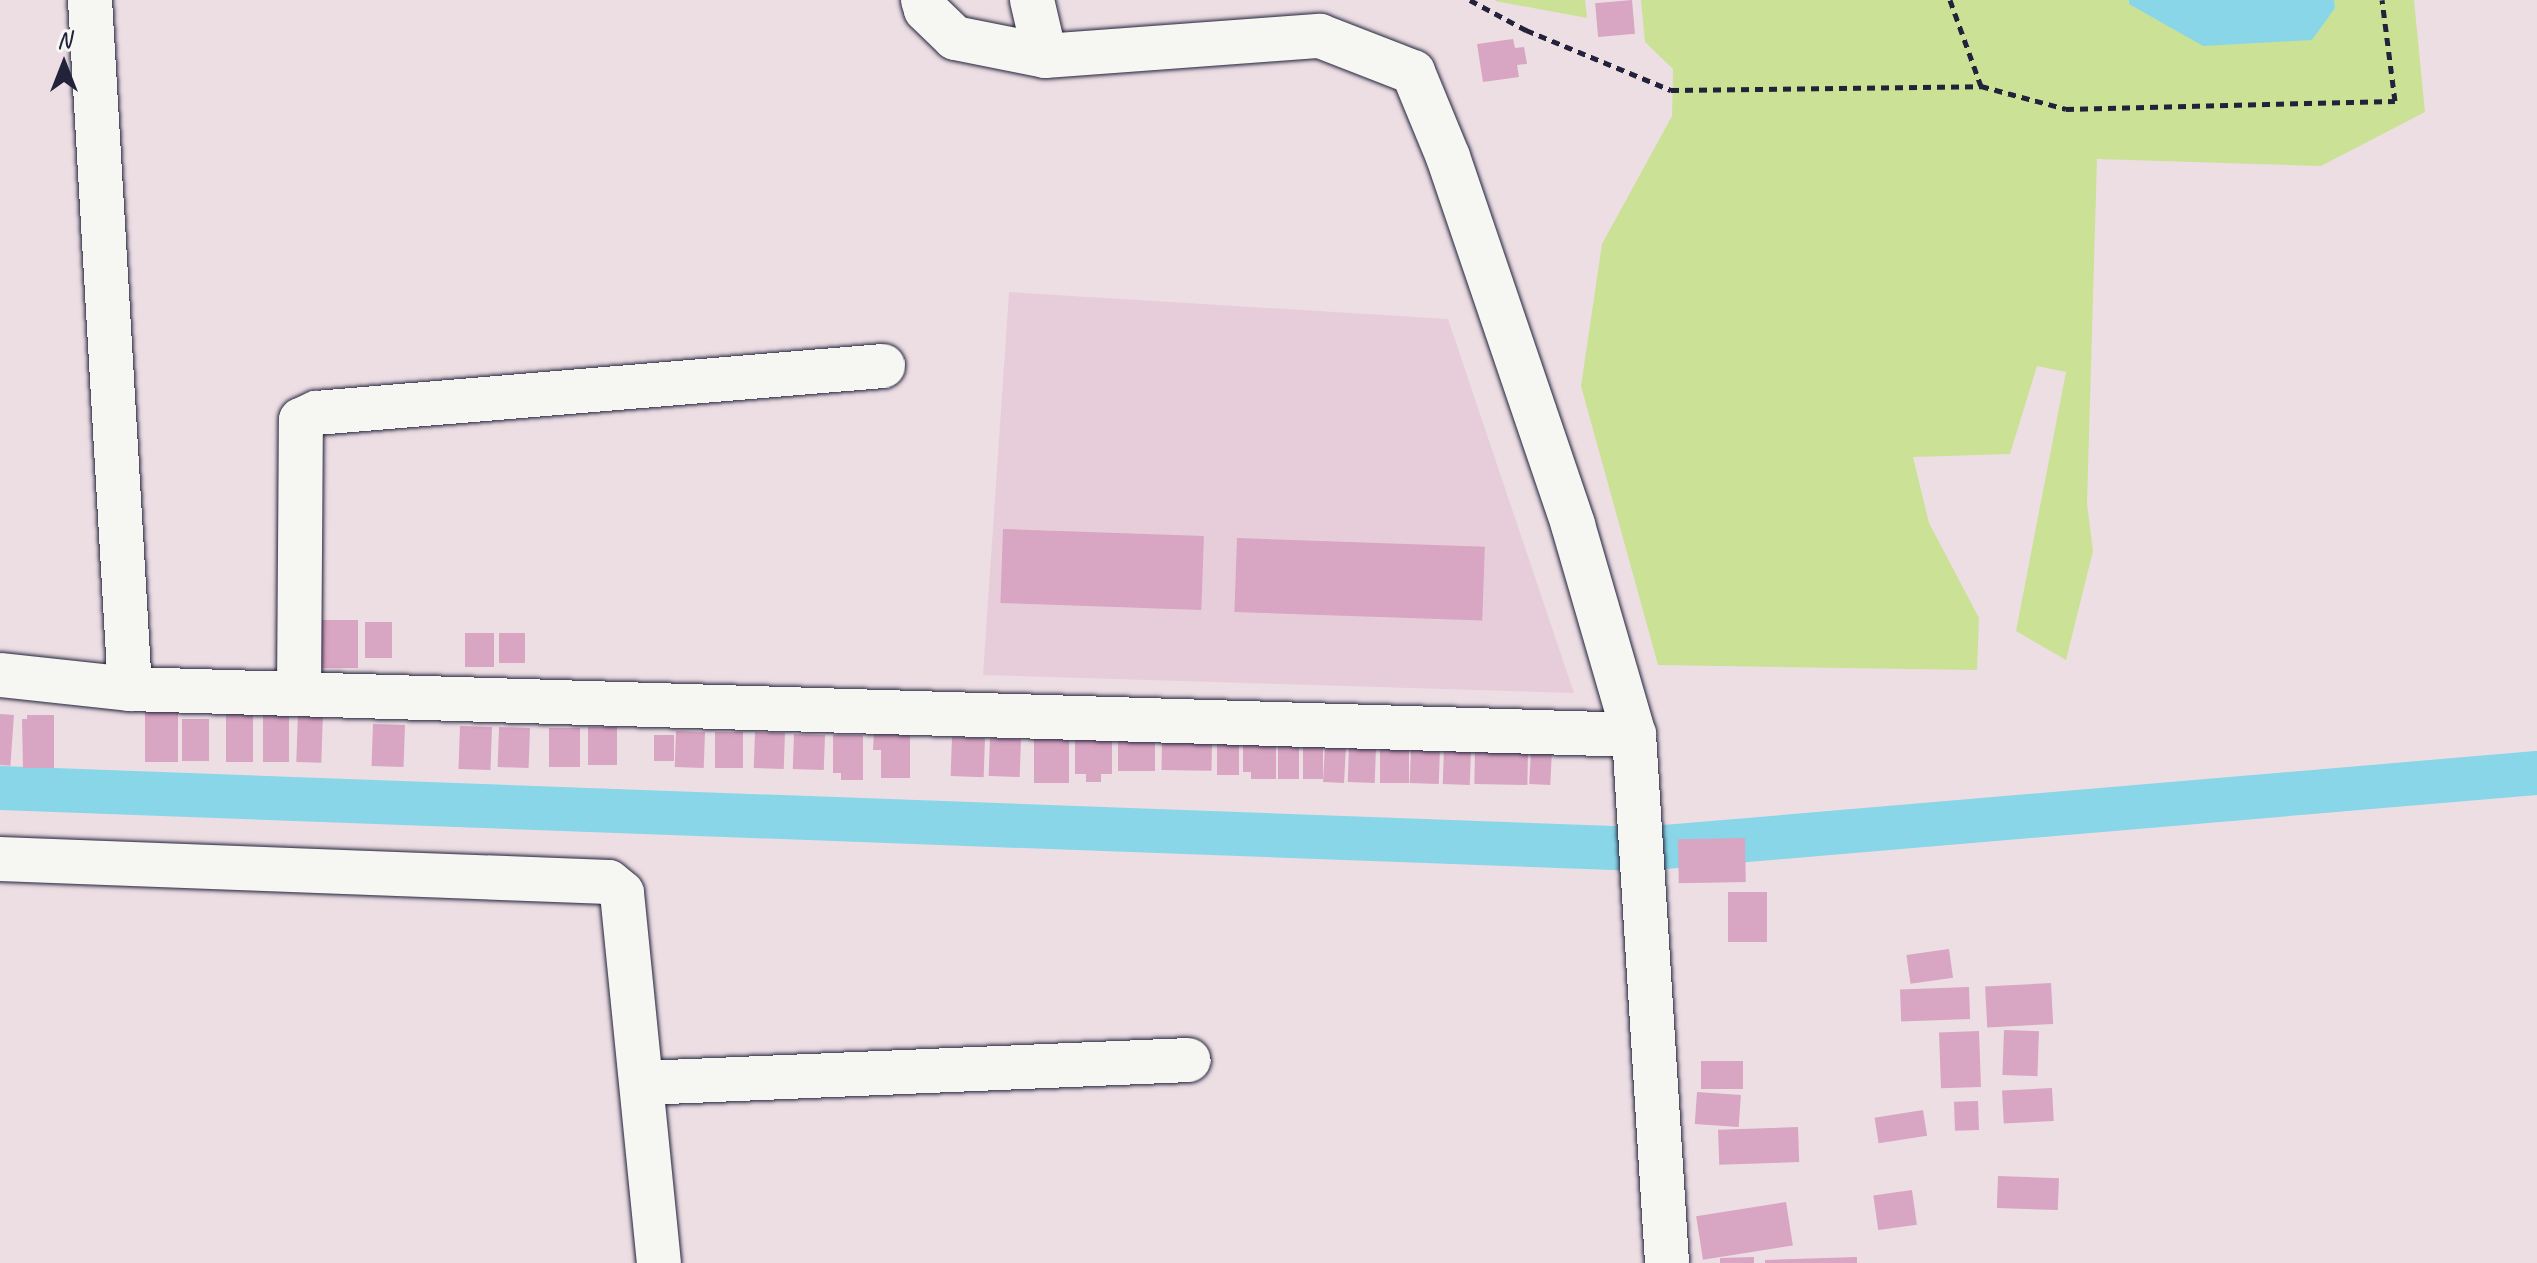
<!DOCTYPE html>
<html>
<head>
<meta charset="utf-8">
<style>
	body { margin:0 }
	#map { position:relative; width:2537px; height:1263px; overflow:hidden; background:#eddee4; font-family:Caveat,sans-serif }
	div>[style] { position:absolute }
	.built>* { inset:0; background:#e7cdda }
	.green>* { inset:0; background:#cbe196 }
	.water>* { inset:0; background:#89d6e9 }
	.canal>* { height:44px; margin:-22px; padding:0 22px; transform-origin:22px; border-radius:22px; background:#89d6e9 }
	.building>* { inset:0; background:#d8a5c2; transform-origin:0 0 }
	.path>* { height:5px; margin-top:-2.5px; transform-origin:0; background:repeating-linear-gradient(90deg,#22223b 0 8px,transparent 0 14px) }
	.roads { filter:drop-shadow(0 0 2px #22223b) drop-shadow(0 0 2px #22223b) }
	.minor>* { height:44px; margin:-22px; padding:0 22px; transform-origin:22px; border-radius:22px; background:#f6f6f2 }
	span { translate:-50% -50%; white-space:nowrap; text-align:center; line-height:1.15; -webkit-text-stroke:6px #f6f6f2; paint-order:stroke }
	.north { position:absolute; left:24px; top:24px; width:80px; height:80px; -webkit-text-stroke:6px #f6f6f2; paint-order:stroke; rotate:0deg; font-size:22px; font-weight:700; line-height:32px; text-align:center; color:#22223b }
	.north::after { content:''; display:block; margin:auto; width:28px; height:36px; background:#22223b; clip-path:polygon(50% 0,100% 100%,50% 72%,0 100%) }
</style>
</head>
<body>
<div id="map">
	<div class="built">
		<i style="clip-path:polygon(1009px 292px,1448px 319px,1574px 693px,983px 675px)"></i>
	</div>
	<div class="green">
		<i style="clip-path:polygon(1585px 0,1587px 18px,1495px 1px,1496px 0)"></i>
		<i style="clip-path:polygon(1641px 0,2129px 0,2129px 4px,2335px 8px,2334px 0,2414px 0,2425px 112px,2321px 166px,2097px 159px,2087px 504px,2093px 551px,2066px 660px,2016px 631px,2066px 372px,2037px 366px,2010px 454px,1913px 457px,1929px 523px,1979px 618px,1977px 670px,1658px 665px,1581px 386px,1602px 244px,1672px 116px,1673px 69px,1645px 42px)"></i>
	</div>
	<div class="water">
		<i style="clip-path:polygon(2129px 0,2334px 0,2335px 8px,2312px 40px,2203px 46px,2129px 4px)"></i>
	</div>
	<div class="canal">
		<i style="left:0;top:788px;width:1642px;rotate:2.13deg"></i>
		<i style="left:1641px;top:849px;width:899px;rotate:-4.85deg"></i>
	</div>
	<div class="building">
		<i style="left:1632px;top:0;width:34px;height:37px;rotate:85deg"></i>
		<i style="clip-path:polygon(1513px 39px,1515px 48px,1524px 47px,1527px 64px,1517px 65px,1519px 77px,1483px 82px,1477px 44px)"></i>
		<i style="left:1003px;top:529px;width:201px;height:74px;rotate:2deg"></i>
		<i style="left:1237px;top:538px;width:248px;height:74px;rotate:2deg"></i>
		<i style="left:317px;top:620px;width:41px;height:48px"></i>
		<i style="left:392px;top:622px;width:36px;height:27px;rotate:90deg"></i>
		<i style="left:465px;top:633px;width:29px;height:34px"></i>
		<i style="left:499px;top:633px;width:26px;height:30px"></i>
		<i style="left:145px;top:712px;width:33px;height:50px"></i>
		<i style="left:226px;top:713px;width:27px;height:49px"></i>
		<i style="left:263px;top:713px;width:26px;height:49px"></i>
		<i style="left:298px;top:713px;width:25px;height:49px;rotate:2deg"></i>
		<i style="left:0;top:714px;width:14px;height:51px;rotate:4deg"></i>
		<i style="clip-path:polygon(27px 715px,54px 715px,54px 768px,23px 768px,22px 719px,27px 719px)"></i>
		<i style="left:182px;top:719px;width:27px;height:42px"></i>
		<i style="left:373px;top:724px;width:32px;height:42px;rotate:2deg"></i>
		<i style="left:460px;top:726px;width:32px;height:43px;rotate:2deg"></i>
		<i style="left:499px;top:727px;width:31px;height:40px;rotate:2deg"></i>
		<i style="left:588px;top:727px;width:29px;height:38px"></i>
		<i style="left:549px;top:728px;width:31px;height:39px"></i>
		<i style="left:676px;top:731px;width:29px;height:36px;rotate:2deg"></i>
		<i style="clip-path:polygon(874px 731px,910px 731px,910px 778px,881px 778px,881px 750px,873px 750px)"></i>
		<i style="left:715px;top:732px;width:28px;height:36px"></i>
		<i style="left:755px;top:732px;width:30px;height:36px;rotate:2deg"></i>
		<i style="clip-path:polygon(1055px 732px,1069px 732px,1069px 783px,1034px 783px,1034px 739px,1055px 739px)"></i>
		<i style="left:794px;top:734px;width:31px;height:35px;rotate:2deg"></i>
		<i style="left:654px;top:735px;width:20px;height:26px"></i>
		<i style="clip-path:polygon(833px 735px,863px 735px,863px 780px,841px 780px,841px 773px,833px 773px)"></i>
		<i style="left:952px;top:737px;width:33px;height:39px;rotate:2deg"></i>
		<i style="left:990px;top:738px;width:31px;height:38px;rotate:2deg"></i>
		<i style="clip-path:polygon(1075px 738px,1112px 739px,1112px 774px,1101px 774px,1101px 782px,1086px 782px,1086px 774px,1075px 774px)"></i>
		<i style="left:1118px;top:739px;width:37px;height:32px"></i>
		<i style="left:1162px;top:740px;width:50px;height:30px;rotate:1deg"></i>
		<i style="left:1217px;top:743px;width:22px;height:32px"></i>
		<i style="clip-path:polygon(1243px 744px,1276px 745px,1276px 779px,1251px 779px,1251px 772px,1243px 772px)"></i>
		<i style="left:1278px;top:745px;width:21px;height:34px"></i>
		<i style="left:1303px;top:745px;width:20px;height:34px"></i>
		<i style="left:1325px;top:745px;width:21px;height:37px;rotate:3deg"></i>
		<i style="left:1349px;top:746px;width:27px;height:36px;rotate:2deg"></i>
		<i style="left:1380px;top:747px;width:29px;height:36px"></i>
		<i style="left:1411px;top:747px;width:29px;height:36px;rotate:2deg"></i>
		<i style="left:1444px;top:748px;width:27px;height:36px;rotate:2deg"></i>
		<i style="left:1475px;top:749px;width:53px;height:35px;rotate:1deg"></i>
		<i style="left:1531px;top:750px;width:21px;height:34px;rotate:3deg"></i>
		<i style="left:1745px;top:838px;width:44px;height:67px;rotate:89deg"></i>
		<i style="left:1728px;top:892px;width:39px;height:50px"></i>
		<i style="left:1949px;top:949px;width:29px;height:43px;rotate:82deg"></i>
		<i style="left:2051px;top:983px;width:41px;height:66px;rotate:87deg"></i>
		<i style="left:1969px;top:987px;width:32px;height:69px;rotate:88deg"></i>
		<i style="left:2004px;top:1030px;width:35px;height:45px;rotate:2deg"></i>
		<i style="left:1979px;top:1031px;width:56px;height:40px;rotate:88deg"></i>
		<i style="left:1701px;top:1061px;width:42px;height:28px"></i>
		<i style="left:2052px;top:1088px;width:33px;height:50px;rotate:87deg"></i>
		<i style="left:1697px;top:1092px;width:44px;height:32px;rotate:4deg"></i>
		<i style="left:1978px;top:1101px;width:29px;height:24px;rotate:88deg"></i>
		<i style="left:1923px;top:1110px;width:26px;height:49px;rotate:81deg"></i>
		<i style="left:1798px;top:1127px;width:35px;height:80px;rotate:88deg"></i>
		<i style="left:1998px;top:1176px;width:61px;height:32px;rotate:2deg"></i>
		<i style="left:1912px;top:1190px;width:35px;height:39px;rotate:82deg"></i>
		<i style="left:1786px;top:1202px;width:44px;height:91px;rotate:81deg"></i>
		<i style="clip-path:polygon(1754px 1257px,1754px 1263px,1720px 1263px,1720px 1258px)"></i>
		<i style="clip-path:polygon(1857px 1257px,1857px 1263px,1765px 1263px,1765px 1260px)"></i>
	</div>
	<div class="path">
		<i style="left:1470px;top:0;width:64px;rotate:28.2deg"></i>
		<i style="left:1526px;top:30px;width:157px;rotate:22.5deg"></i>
		<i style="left:1671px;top:90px;width:310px;rotate:-0.7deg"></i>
		<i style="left:1981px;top:86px;width:88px;rotate:15.1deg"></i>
		<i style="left:2066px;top:109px;width:329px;rotate:-1.4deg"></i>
		<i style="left:2395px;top:101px;width:102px;rotate:-97.3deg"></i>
		<i style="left:1950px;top:0;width:91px;rotate:70.2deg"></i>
	</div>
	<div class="roads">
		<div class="minor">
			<i style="left:90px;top:0;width:690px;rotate:86.68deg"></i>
			<i style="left:923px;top:0;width:10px;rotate:73deg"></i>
			<i style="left:926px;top:10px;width:40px;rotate:44deg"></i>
			<i style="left:955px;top:38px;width:92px;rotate:11.3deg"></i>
			<i style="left:1045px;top:56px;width:276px;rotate:-4.2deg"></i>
			<i style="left:1320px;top:36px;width:100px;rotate:21.2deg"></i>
			<i style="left:1413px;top:72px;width:92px;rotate:67.6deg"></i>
			<i style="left:1448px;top:157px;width:389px;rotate:71.2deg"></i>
			<i style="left:1573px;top:525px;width:219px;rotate:73.8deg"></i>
			<i style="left:1634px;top:735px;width:529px;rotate:86.42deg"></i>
			<i style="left:1032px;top:0;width:57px;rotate:76.9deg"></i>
			<i style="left:0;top:675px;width:131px;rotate:6.1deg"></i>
			<i style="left:130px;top:689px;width:1505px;rotate:1.75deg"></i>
			<i style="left:299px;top:694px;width:274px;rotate:-89.6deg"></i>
			<i style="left:301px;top:420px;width:17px;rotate:-25deg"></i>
			<i style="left:316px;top:413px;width:569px;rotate:-4.74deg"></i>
			<i style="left:0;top:859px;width:609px;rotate:2.16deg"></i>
			<i style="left:609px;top:882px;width:17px;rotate:40deg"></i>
			<i style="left:622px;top:893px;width:372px;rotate:84.3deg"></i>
			<i style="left:643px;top:1083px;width:546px;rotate:-2.41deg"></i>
		</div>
	</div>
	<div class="north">N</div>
</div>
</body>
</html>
